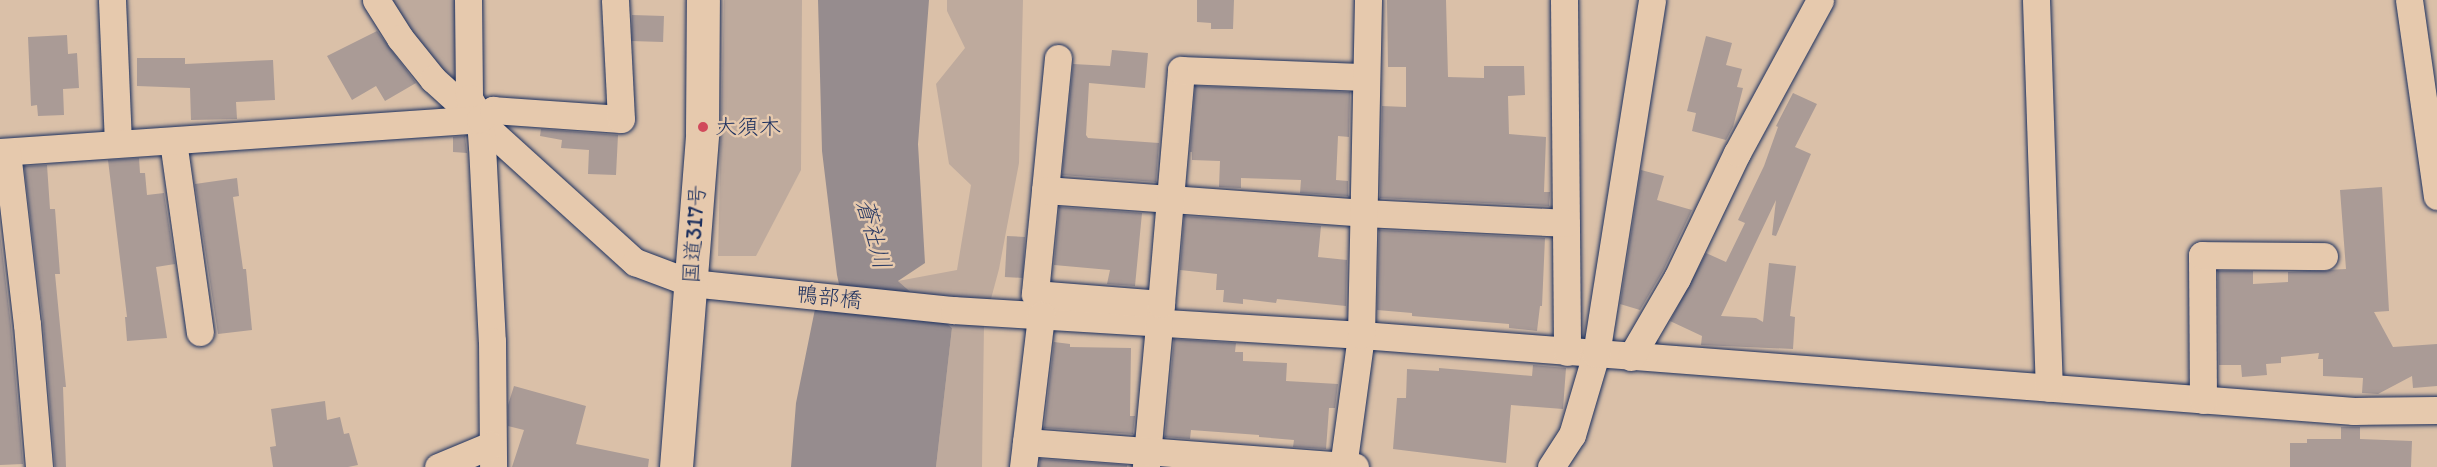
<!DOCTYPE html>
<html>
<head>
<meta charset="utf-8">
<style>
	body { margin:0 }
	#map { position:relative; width:2437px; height:467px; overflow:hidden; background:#dac0a8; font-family:Itim,"Klee One",sans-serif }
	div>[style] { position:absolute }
	.green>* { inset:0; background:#beaa9d }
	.water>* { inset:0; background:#968c8e }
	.building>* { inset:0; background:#aa9b96; transform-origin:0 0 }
	.roads { filter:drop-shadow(0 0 2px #1b2f5e) drop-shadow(0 0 2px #1b2f5e) }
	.minor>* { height:27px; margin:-13.5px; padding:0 13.5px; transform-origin:13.5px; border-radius:13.5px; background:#e6c9ad }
	.highway>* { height:33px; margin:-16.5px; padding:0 16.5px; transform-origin:16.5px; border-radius:16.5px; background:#e6c9ad }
	.dots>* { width:16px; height:16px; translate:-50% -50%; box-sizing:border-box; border:3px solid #e6c9ad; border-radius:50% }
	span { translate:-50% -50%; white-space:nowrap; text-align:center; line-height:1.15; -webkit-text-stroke:5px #e6c9ad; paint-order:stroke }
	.poi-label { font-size:22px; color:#1b2f5e }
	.left { translate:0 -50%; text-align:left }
	.street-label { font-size:22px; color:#1b2f5e }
	.water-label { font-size:24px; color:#2d3d65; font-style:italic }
</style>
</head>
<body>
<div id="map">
	<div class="green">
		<i style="clip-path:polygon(386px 0,460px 0,463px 91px,442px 73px)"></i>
		<i style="clip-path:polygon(724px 0,802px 0,801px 170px,756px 256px,718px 256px)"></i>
		<i style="clip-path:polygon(947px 0,1023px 0,1019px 163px,999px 269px,984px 325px,982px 467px,936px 467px,952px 328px,898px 281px,957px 270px,971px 185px,949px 164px,936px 84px,965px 48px,947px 11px)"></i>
	</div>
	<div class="water">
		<i style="clip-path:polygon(818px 0,929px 0,918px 144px,925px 263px,898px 281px,952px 328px,936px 467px,791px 467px,796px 403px,815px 309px,844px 307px,837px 275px,822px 151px)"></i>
	</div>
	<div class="building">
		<i style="clip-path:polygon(1197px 0,1234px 0,1233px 29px,1211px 29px,1211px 23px,1197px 22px)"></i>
		<i style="clip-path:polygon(1387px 0,1446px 0,1448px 77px,1484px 78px,1484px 66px,1524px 66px,1525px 95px,1508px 96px,1509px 134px,1546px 137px,1544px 192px,1550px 192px,1549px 206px,1380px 198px,1382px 106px,1406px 107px,1406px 67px,1388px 67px)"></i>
		<i style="left:632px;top:15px;width:32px;height:26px;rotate:2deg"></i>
		<i style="clip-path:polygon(377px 31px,416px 83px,385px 101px,376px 86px,352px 100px,327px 56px)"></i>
		<i style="clip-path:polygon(67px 35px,68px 54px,77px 53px,79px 88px,63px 89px,64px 115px,38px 116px,37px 105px,31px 106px,28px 37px)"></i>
		<i style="clip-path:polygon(1706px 36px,1732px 43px,1726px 65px,1742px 69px,1737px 87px,1743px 88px,1733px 127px,1726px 140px,1692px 131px,1696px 113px,1687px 111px)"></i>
		<i style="clip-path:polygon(1112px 50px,1148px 53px,1145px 88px,1089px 83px,1086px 135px,1088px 138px,1159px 143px,1156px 182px,1062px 175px,1073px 64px,1110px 66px)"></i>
		<i style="clip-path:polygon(137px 58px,185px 58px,185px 64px,273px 60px,275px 100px,236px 102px,237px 119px,191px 120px,190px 88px,137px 86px)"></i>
		<i style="clip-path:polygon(1195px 86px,1350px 92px,1349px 137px,1338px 136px,1336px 180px,1348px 181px,1348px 196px,1300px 193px,1301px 180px,1241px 178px,1241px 188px,1219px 187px,1220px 161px,1192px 160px,1192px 152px,1190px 152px)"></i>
		<i style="clip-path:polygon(1793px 93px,1817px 104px,1795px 147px,1811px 154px,1776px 236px,1772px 235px,1776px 200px,1721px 316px,1756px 318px,1763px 322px,1769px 263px,1796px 266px,1790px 316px,1795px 317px,1793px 349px,1701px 345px,1702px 336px,1670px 321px,1706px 253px,1726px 262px,1745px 223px,1738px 220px,1764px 166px,1778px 127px,1776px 126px)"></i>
		<i style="clip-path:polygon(541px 129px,618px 135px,616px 175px,588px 174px,589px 150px,561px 148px,562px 140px,540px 136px)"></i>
		<i style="clip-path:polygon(465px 136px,467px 153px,453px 152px,453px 137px)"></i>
		<i style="clip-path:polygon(139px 158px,140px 173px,145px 173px,147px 195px,164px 193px,175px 264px,156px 267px,167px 338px,127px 341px,125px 317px,127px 317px,108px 160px)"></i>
		<i style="clip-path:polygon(47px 165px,50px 209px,55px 209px,60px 274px,55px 274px,66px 387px,63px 387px,66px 467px,55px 467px,43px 322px,24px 166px)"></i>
		<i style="clip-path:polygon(1641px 170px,1664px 176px,1657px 200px,1692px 210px,1663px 271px,1640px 310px,1620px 304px)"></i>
		<i style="clip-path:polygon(237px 178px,239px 196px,233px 197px,243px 269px,246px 269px,252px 330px,218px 334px,195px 184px)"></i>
		<i style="clip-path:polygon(2382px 187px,2389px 311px,2374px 312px,2393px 347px,2437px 344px,2437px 386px,2413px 388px,2412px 376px,2378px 394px,2362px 393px,2363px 378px,2323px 376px,2323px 359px,2318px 359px,2319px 353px,2281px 357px,2281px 363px,2266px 364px,2267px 375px,2242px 377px,2241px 365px,2219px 365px,2218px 271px,2253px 271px,2253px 284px,2288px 282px,2288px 272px,2346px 269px,2340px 190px)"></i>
		<i style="clip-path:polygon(1059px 207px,1142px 213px,1135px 286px,1107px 284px,1110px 270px,1054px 265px)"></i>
		<i style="clip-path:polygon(1184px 216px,1321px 226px,1318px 257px,1347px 260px,1346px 306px,1277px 299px,1276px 303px,1243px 299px,1243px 304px,1223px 302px,1224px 290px,1216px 290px,1217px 274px,1180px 270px)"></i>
		<i style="clip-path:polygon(1379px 230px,1545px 238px,1542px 306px,1540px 306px,1537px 331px,1509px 328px,1509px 324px,1412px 316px,1412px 313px,1377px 310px)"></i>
		<i style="clip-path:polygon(0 233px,11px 326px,23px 464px,0 465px)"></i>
		<i style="left:1007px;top:236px;width:18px;height:41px;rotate:3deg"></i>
		<i style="clip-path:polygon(1174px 339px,1236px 343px,1235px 352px,1243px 352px,1243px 361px,1287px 363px,1286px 381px,1338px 384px,1335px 408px,1329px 408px,1326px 449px,1293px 447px,1294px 440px,1259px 437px,1259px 435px,1191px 430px,1190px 439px,1165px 437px)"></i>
		<i style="clip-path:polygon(1054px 342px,1070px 344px,1070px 347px,1131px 348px,1130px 416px,1135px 416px,1133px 434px,1044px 428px)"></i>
		<i style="clip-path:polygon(1533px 365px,1566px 368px,1563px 409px,1511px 405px,1506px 463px,1393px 449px,1397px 398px,1406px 398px,1407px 369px,1439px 371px,1439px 368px,1532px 376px)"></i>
		<i style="clip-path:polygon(514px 386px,586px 406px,576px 444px,649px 459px,648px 467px,512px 467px,524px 430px,508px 426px,508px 405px)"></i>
		<i style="clip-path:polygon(325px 401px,327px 420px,340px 417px,344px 434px,349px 433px,358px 465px,348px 467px,273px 467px,270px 447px,276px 446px,271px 409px)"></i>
		<i style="clip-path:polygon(2341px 427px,2360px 427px,2360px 439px,2412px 441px,2411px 467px,2290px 467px,2290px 443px,2307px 443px,2307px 439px,2341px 439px)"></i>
		<i style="clip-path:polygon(1040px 459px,1127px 465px,1127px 467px,1039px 467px)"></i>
	</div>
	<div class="roads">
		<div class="minor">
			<i style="left:112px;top:0;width:143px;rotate:87.6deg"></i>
			<i style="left:376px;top:0;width:45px;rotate:57.7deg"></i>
			<i style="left:400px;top:38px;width:53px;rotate:51.2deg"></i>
			<i style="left:433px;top:79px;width:273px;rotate:42.2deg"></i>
			<i style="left:635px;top:262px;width:60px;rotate:20.6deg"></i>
			<i style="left:691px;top:283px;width:264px;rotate:5.9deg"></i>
			<i style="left:954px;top:310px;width:408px;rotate:3.5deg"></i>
			<i style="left:1361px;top:335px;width:996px;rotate:4.38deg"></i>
			<i style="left:2354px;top:411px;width:83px;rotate:-0.7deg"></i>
			<i style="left:468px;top:0;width:98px;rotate:89.4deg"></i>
			<i style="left:469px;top:98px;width:24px;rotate:62deg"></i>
			<i style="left:480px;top:119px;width:27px;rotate:86deg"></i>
			<i style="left:482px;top:146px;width:195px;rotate:87.1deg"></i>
			<i style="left:492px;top:341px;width:126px;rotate:89.5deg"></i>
			<i style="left:1564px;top:0;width:352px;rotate:89.5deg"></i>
			<i style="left:2036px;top:0;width:388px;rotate:88.1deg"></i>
			<i style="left:2409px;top:0;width:198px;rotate:81.9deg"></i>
			<i style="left:1058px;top:58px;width:237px;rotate:95.6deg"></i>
			<i style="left:1035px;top:294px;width:126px;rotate:4.5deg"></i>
			<i style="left:1161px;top:304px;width:164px;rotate:95.3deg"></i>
			<i style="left:173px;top:141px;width:193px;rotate:82deg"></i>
			<i style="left:0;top:152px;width:481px;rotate:-3.9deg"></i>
			<i style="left:480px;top:119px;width:16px;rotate:-35deg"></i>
			<i style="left:493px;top:110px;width:128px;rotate:4deg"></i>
			<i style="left:621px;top:119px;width:119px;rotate:-92.9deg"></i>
			<i style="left:7px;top:152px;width:173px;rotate:83.4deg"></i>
			<i style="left:27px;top:324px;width:144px;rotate:85.2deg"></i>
			<i style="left:1045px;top:190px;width:320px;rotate:4.1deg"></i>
			<i style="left:1364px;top:213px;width:202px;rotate:2.8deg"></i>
			<i style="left:1161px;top:304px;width:235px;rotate:-85.1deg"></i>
			<i style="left:1181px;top:70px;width:185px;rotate:2.2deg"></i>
			<i style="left:1631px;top:357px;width:91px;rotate:-59.8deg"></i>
			<i style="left:1677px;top:278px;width:139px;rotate:-64.4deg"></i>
			<i style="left:1737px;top:153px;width:174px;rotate:-61.5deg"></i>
			<i style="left:2203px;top:400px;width:145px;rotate:-90.4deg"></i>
			<i style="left:2202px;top:255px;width:122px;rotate:0.5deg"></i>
			<i style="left:1026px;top:442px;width:330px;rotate:4.3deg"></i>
			<i style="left:438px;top:467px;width:57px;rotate:-22.5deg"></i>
			<i style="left:1023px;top:467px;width:153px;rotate:-83.2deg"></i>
			<i style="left:1343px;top:467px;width:133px;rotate:-82.2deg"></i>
			<i style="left:1361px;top:335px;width:335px;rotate:-88.8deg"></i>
			<i style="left:1551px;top:467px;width:38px;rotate:-57deg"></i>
			<i style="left:1572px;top:435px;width:84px;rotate:-73.5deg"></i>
			<i style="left:1596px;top:354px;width:358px;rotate:-81deg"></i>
		</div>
		<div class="highway">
			<i style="left:676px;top:467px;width:335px;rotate:-85.5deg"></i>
			<i style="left:702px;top:133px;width:133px;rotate:-89.6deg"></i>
		</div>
	</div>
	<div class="dots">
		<i style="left:703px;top:127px;background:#d1495b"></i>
	</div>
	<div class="poi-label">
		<span class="left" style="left:715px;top:127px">大須木</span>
	</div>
	<div class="street-label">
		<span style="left:694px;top:234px;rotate:-86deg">国道317号</span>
		<span style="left:829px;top:297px;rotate:6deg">鴨部橋</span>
	</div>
	<div class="water-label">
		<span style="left:874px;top:234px;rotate:75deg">蒼社川</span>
	</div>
</div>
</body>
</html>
